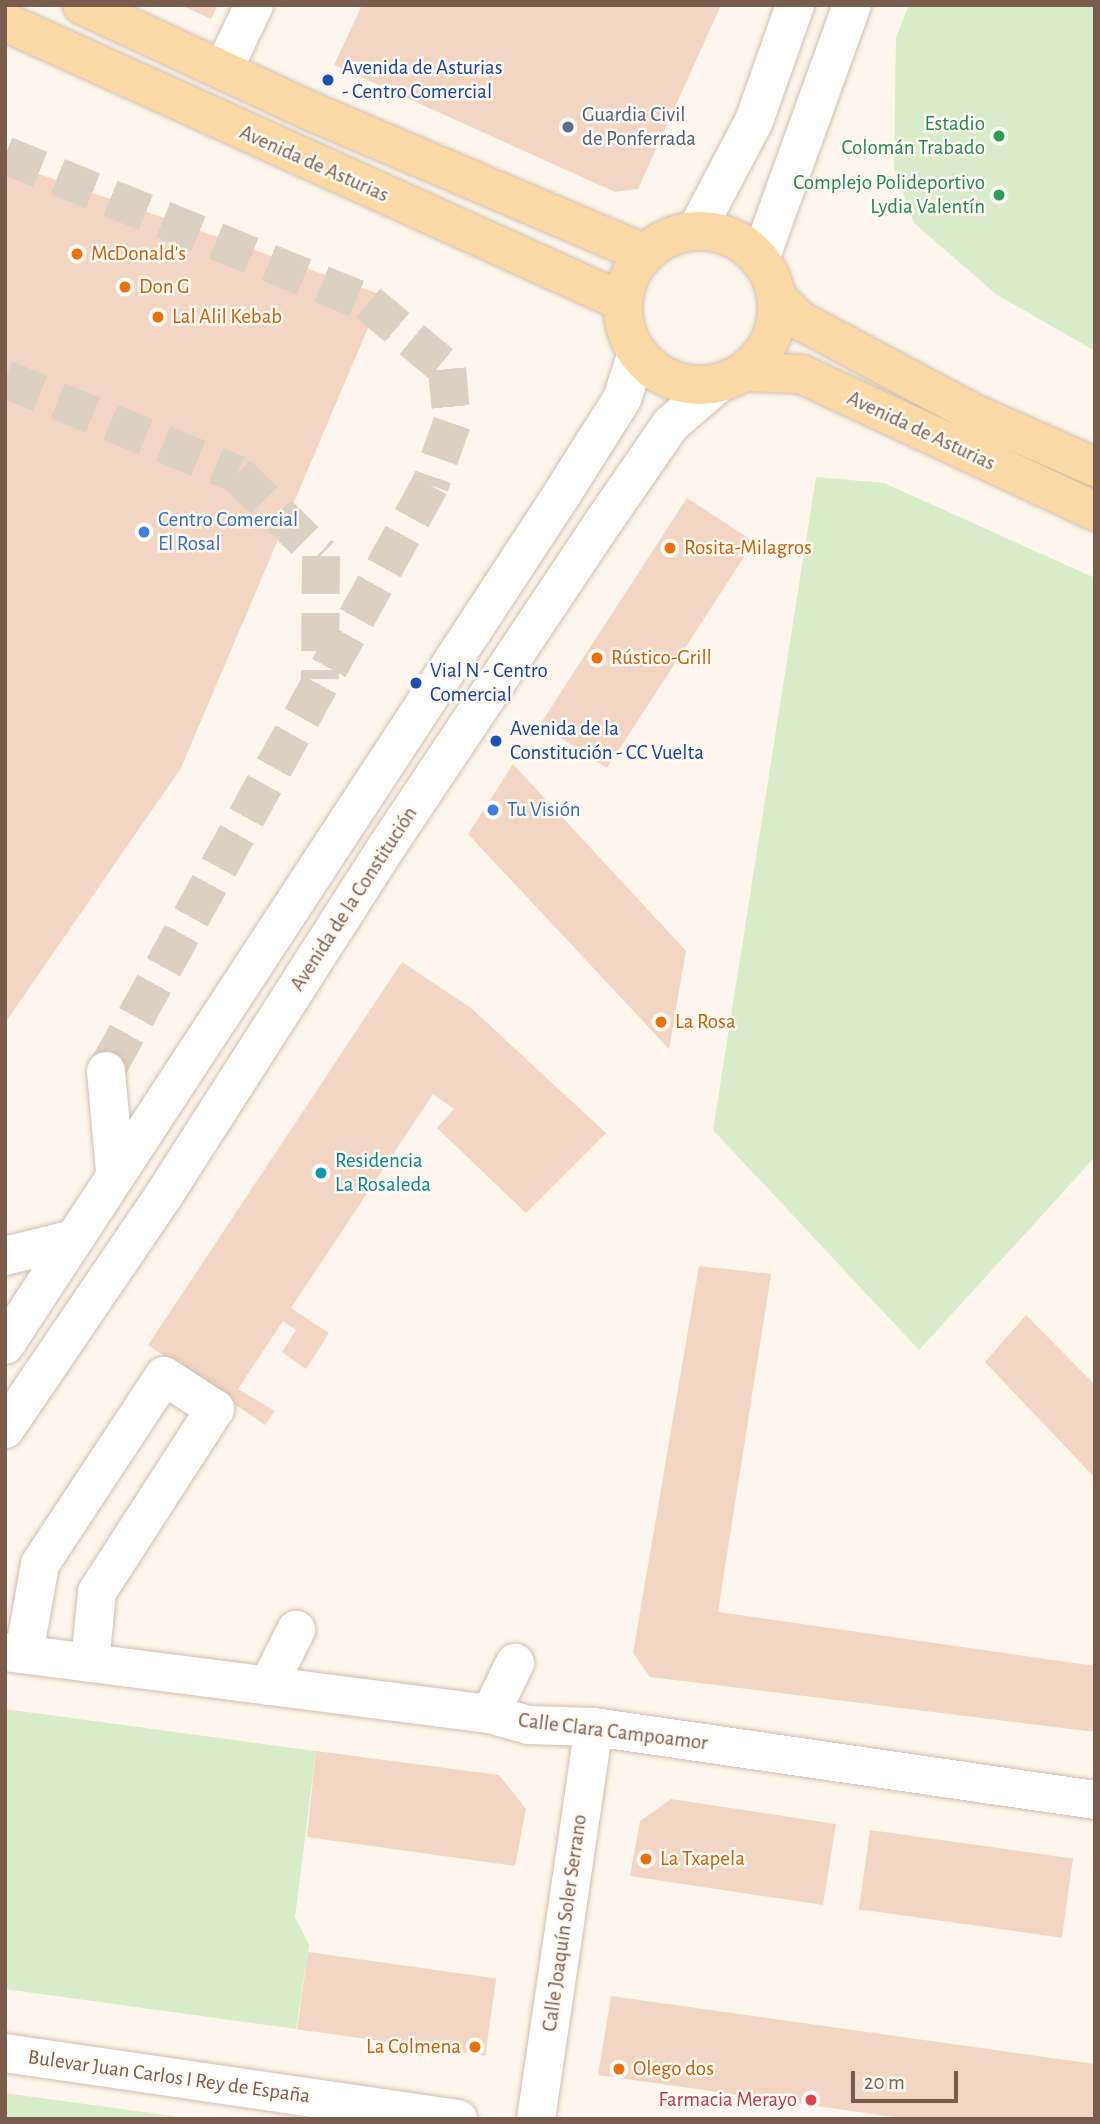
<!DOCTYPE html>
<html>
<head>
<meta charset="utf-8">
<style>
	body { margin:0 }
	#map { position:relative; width:1100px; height:2124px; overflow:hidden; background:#fdf6ec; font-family:"Alegreya Sans",sans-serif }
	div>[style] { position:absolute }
	.green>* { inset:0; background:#d8ecc9 }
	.building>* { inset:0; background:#f3d5c3; transform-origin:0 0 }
	.minor-tunnel>* { height:38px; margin-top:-19px; transform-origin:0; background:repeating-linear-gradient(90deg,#dcd0c4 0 38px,transparent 0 57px) }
	.roads { filter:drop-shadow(0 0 2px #d1beb0) drop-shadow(0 0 2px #d1beb0) }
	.minor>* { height:38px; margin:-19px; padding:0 19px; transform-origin:19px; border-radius:19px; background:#fff }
	.major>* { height:38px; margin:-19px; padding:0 19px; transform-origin:19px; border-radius:19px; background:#fbd9a5 }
	.major>.ring { margin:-19px; padding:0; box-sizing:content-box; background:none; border:38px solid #fbd9a5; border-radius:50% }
	.dots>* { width:19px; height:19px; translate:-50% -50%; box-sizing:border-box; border:4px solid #fffaf3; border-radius:50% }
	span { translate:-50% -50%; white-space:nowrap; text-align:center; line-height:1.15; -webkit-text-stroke:5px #fffaf3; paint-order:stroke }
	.transit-label { font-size:21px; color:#164399 }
	.left { translate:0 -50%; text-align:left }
	.service-label { font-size:21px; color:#4e5e75 }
	.leisure-label { font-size:21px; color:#27864d }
	.right { translate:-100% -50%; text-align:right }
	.street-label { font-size:21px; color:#7a5c4d }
	.food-label { font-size:21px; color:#c56008 }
	.shop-label { font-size:21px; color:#366cbe }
	.culture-label { font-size:21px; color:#0d838f }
	.health-label { font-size:21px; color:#be3a42 }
	.frame { position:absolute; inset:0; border:7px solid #7a5c4d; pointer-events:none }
	.scale { position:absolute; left:851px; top:2071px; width:107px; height:32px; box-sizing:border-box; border:4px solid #7a5c4d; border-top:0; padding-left:9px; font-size:21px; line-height:24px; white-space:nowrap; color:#7a5c4d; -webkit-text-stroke:5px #fffaf3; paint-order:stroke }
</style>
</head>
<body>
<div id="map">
	<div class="green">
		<i style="clip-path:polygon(909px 5px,1095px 5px,1095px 351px,997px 295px,914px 223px,894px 168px,896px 37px)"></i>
		<i style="clip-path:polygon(816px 477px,884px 483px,1095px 578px,1095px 1157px,919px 1350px,713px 1130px)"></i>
		<i style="clip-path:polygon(5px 1709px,316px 1751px,295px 1917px,309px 1945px,296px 2029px,5px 1989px)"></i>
		<i style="clip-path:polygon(5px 2093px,194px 2119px,5px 2119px)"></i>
	</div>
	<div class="building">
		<i style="clip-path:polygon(180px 5px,218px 5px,211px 19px)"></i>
		<i style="clip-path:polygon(362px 5px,721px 5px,638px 189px,615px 192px,334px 65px)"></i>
		<i style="clip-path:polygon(5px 162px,382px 295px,181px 768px,5px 1023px)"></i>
		<i style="left:687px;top:498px;width:80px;height:270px;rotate:33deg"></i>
		<i style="clip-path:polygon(513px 764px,686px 951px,669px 1049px,468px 834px)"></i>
		<i style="clip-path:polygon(402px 962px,471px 1008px,606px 1133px,526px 1213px,437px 1128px,454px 1109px,433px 1094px,291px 1308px,329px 1333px,306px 1369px,282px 1352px,296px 1330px,283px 1321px,238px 1389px,275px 1411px,265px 1425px,148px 1345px)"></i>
		<i style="clip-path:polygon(699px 1266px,771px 1274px,718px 1612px,1095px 1666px,1095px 1732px,650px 1677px,633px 1653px)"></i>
		<i style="clip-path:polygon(1026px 1315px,1095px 1385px,1095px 1478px,985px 1362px)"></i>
		<i style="clip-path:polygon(316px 1751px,499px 1775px,526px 1809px,515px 1866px,307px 1837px)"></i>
		<i style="clip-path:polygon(671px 1799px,836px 1824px,823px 1905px,630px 1876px,640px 1821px)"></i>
		<i style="left:870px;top:1830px;width:205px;height:80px;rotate:8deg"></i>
		<i style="left:308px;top:1952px;width:190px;height:78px;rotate:8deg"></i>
		<i style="clip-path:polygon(611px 1996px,1095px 2064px,1095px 2119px,908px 2119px,598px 2075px)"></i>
	</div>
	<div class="minor-tunnel">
		<i style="left:5px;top:155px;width:392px;rotate:22.2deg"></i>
		<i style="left:368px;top:303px;width:103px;rotate:39.9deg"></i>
		<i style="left:447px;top:369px;width:54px;rotate:84.7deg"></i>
		<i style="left:452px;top:423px;width:66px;rotate:109.5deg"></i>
		<i style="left:430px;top:485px;width:670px;rotate:118.94deg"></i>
		<i style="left:5px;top:379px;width:251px;rotate:22.3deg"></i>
		<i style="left:237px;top:474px;width:117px;rotate:44.3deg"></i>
		<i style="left:321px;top:556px;width:123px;rotate:90.5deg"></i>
	</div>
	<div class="roads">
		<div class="minor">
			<i style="left:223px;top:70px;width:72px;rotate:-64.5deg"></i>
			<i style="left:696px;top:231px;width:124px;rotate:-62.2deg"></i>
			<i style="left:754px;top:121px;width:123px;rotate:-70.5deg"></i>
			<i style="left:760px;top:259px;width:270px;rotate:-70.1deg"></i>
			<i style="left:106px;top:1071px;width:100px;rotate:84.9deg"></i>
			<i style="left:5px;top:1256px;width:67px;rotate:-13.8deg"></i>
			<i style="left:5px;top:1345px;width:1017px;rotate:-56.79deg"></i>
			<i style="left:562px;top:494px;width:112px;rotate:-57.7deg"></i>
			<i style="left:622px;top:399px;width:48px;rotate:-71.9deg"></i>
			<i style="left:5px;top:1429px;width:283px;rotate:-55.8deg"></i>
			<i style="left:164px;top:1195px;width:416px;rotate:-57.4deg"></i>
			<i style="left:388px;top:845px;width:386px;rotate:-56.3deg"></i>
			<i style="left:602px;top:524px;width:121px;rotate:-55.4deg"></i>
			<i style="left:671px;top:424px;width:63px;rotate:-40.5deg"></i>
			<i style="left:5px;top:1652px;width:489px;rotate:7.3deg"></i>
			<i style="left:490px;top:1714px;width:40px;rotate:16deg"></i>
			<i style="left:528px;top:1725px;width:66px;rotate:1.7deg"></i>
			<i style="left:594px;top:1727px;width:506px;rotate:8.29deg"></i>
			<i style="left:24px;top:1654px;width:91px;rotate:-79.9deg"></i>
			<i style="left:40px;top:1564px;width:225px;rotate:-56.6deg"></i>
			<i style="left:164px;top:1376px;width:61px;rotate:32.9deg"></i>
			<i style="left:215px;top:1409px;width:218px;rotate:122.8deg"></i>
			<i style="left:97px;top:1592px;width:71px;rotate:95.6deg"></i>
			<i style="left:268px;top:1686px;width:63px;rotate:-63.4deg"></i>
			<i style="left:490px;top:1714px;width:57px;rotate:-63.9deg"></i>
			<i style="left:5px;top:2053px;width:458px;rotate:8.3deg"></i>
			<i style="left:536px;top:2119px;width:396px;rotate:-81.6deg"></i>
		</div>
		<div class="major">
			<i style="left:82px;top:5px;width:257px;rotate:24.9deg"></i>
			<i style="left:315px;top:113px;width:359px;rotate:23.1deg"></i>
			<i style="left:5px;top:22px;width:678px;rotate:24.37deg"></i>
			<i class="ring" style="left:623px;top:231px;width:116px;height:116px"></i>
			<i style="left:777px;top:298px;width:31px;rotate:45deg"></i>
			<i style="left:799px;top:320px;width:200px;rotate:28.1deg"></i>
			<i style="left:975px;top:414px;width:131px;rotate:23.8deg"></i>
			<i style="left:743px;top:372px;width:58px;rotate:2deg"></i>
			<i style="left:801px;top:374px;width:324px;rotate:25deg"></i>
		</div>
	</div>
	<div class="dots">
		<i style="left:328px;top:80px;background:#1a4fb4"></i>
		<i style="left:568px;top:127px;background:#5c6f8a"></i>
		<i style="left:999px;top:136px;background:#2e9e5b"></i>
		<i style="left:999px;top:195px;background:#2e9e5b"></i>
		<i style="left:77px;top:254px;background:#e8710a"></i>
		<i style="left:125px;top:287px;background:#e8710a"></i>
		<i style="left:158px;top:317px;background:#e8710a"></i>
		<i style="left:144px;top:532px;background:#3f7fe0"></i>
		<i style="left:670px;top:548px;background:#e8710a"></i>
		<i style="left:597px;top:658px;background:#e8710a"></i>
		<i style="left:416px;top:683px;background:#1a4fb4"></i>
		<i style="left:496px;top:741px;background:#1a4fb4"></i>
		<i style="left:493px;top:810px;background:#3f7fe0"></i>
		<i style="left:661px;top:1022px;background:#e8710a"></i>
		<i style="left:321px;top:1173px;background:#0f9aa8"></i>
		<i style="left:646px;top:1859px;background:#e8710a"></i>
		<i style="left:475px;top:2047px;background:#e8710a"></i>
		<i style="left:619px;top:2069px;background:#e8710a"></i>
		<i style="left:811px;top:2100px;background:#e0444e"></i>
	</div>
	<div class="transit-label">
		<span class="left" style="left:342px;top:80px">Avenida de Asturias<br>- Centro Comercial</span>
		<span class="left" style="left:430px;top:683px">Vial N - Centro<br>Comercial</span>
		<span class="left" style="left:510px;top:741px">Avenida de la<br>Constitución - CC Vuelta</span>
	</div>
	<div class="service-label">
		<span class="left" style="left:582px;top:127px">Guardia Civil<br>de Ponferrada</span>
	</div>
	<div class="leisure-label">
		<span class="right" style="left:985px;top:136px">Estadio<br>Colomán Trabado</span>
		<span class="right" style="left:985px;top:195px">Complejo Polideportivo<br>Lydia Valentín</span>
	</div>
	<div class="street-label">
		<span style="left:314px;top:164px;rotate:24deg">Avenida de Asturias</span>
		<span style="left:921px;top:431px;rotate:25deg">Avenida de Asturias</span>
		<span style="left:354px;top:899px;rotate:-57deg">Avenida de la Constitución</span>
		<span style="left:613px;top:1732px;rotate:7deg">Calle Clara Campoamor</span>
		<span style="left:565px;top:1923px;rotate:-82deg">Calle Joaquín Soler Serrano</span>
		<span style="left:169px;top:2077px;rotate:8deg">Bulevar Juan Carlos I Rey de España</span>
	</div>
	<div class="food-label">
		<span class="left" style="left:91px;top:254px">McDonald's</span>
		<span class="left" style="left:139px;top:287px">Don G</span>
		<span class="left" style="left:172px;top:317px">Lal Alil Kebab</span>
		<span class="left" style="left:684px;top:548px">Rosita-Milagros</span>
		<span class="left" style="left:611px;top:658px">Rústico-Grill</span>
		<span class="left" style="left:675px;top:1022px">La Rosa</span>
		<span class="left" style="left:660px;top:1859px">La Txapela</span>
		<span class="right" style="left:461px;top:2047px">La Colmena</span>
		<span class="left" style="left:633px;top:2069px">Olego dos</span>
	</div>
	<div class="shop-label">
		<span class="left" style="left:158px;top:532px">Centro Comercial<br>El Rosal</span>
		<span class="left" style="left:507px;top:810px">Tu Visión</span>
	</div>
	<div class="culture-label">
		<span class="left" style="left:335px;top:1173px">Residencia<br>La Rosaleda</span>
	</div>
	<div class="health-label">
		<span class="right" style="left:797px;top:2100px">Farmacia Merayo</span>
	</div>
	<div class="frame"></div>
	<div class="scale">20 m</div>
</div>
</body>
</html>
